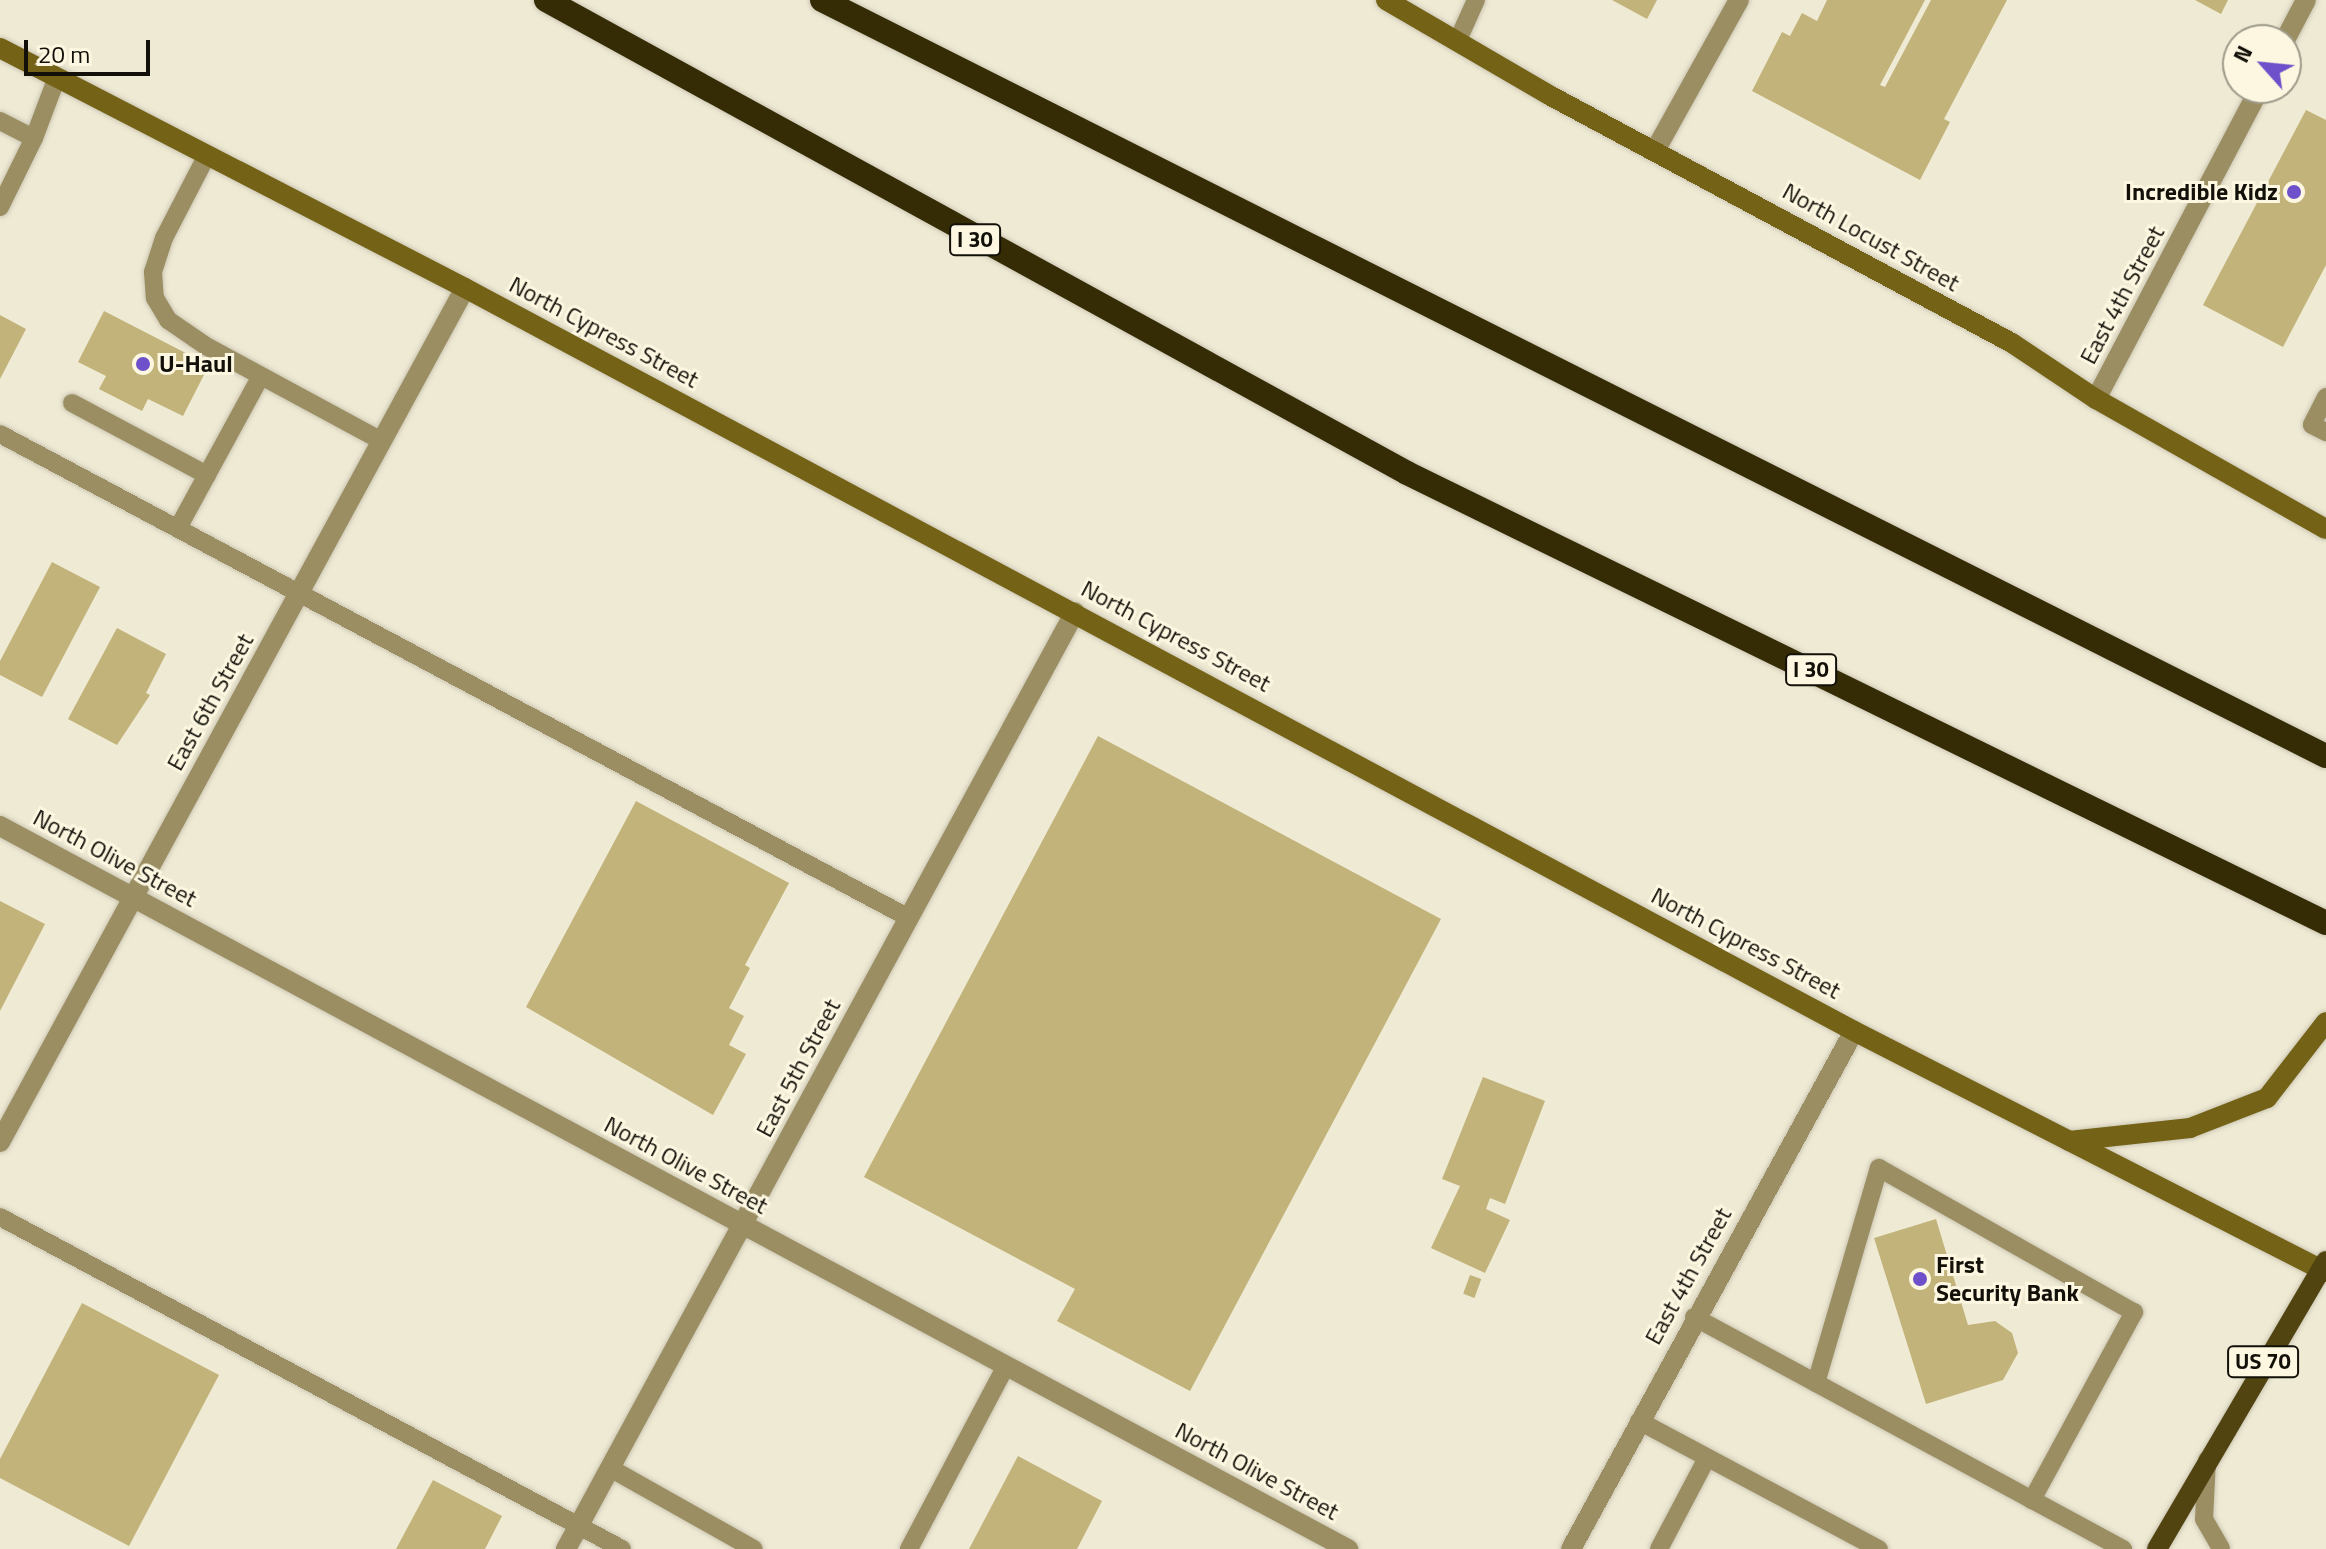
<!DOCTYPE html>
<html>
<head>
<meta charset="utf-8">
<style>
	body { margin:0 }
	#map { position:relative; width:2326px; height:1549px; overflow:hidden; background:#efead4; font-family:"Titillium Web",sans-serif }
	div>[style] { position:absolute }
	.building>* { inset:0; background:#c2b37a; transform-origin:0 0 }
	.roads { filter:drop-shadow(0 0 2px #ccc7b4) drop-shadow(0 0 2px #ccc7b4) }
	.service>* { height:18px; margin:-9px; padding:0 9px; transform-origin:9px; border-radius:9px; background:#9a8e62 }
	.minor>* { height:20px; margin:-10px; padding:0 10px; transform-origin:10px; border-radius:10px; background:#9a8e62 }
	.secondary>* { height:20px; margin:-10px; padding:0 10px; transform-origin:10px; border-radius:10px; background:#746216 }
	.primary>* { height:20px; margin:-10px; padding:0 10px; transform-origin:10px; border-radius:10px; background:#514411 }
	.motorway>* { height:24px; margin:-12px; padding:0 12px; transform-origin:12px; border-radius:12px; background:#352c05 }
	.dots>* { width:22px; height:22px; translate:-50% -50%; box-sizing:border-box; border:4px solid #fdf7e1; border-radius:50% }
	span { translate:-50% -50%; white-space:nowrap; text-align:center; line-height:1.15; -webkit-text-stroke:6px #fdf7e1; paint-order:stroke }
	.shield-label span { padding:2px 6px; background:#fdf7e1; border:2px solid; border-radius:6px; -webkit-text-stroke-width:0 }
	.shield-label { font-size:22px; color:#121009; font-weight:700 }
	.poi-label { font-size:24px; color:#121009; font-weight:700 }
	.right { translate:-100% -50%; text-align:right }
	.left { translate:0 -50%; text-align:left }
	.street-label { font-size:24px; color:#121009 }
	.north { position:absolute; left:2222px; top:24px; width:80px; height:80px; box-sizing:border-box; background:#fdf7e1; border:2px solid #9f9b8b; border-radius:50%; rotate:297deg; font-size:22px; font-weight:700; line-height:32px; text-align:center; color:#121009 }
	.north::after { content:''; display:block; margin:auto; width:28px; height:36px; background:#6e51ca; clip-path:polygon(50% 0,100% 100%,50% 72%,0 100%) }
	.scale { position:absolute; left:24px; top:40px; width:126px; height:36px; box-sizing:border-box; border:4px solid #121009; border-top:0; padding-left:10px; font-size:24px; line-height:28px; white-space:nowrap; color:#121009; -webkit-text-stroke:6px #fdf7e1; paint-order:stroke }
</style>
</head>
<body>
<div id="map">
	<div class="building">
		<i style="clip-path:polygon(1612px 0,1657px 0,1647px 19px)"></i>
		<i style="clip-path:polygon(1827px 0,1925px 0,1880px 85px,1885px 87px,1931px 0,2007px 0,1944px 119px,1950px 122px,1920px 180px,1752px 91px,1782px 32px,1790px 36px,1802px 13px,1817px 21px)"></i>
		<i style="clip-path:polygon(2195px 0,2228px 0,2221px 14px)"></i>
		<i style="clip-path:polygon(2306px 110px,2326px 120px,2326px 265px,2283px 347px,2203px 305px)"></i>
		<i style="clip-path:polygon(104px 311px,209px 365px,183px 416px,148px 399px,142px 411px,99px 389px,106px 376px,78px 362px)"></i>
		<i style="clip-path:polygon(0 315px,26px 329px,0 379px)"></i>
		<i style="clip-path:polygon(52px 562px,100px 587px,42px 697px,0 675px,0 661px)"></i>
		<i style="clip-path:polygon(117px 628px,166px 654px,146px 693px,150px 695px,117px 745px,68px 719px)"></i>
		<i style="clip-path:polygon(1098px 736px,1441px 919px,1190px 1391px,1057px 1321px,1075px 1289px,864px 1177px)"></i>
		<i style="clip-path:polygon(636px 801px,789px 883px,745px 965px,750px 968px,729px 1008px,744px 1016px,729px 1045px,746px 1054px,713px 1115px,526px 1007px)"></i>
		<i style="clip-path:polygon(0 901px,45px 924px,0 1011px)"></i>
		<i style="clip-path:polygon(1483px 1077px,1545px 1101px,1505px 1204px,1490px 1198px,1486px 1209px,1510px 1220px,1485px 1273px,1431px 1248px,1460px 1186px,1442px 1179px)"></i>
		<i style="clip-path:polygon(1936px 1219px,1968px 1325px,1995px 1321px,2012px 1333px,2018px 1353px,2003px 1380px,1926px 1404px,1874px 1238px)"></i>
		<i style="left:1470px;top:1275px;width:12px;height:20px;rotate:20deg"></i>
		<i style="clip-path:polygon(82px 1303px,219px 1375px,129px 1546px,0 1478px,0 1459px)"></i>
		<i style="clip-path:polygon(1018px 1456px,1102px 1501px,1077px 1549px,969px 1549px)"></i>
		<i style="clip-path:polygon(433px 1480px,502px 1516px,485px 1549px,396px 1549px)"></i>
	</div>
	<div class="roads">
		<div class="service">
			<i style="left:1458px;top:40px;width:44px;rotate:-65.8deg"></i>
			<i style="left:0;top:121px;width:38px;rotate:27deg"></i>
			<i style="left:207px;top:155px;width:93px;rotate:117.4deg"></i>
			<i style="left:164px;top:238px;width:36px;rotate:108deg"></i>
			<i style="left:153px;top:272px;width:26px;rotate:86deg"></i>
			<i style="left:155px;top:298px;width:26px;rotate:59deg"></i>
			<i style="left:168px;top:320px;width:46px;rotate:34.4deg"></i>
			<i style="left:206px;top:346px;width:200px;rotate:28.4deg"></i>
			<i style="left:0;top:207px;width:77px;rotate:-63.8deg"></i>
			<i style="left:34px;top:138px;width:65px;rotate:-69.3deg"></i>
			<i style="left:2326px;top:397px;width:31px;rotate:117deg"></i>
			<i style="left:2312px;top:425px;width:16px;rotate:27deg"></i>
			<i style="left:72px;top:403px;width:153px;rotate:28.1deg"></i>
			<i style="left:0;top:434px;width:1030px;rotate:28.03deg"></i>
			<i style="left:178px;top:528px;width:173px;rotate:-61.4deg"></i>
			<i style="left:0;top:1217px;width:705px;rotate:28.09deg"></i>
			<i style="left:1694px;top:1317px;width:488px;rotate:28.4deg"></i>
			<i style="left:1816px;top:1383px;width:224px;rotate:-73.7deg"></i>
			<i style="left:1879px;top:1168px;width:293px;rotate:29.5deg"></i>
			<i style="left:2134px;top:1312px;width:214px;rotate:118.5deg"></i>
			<i style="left:1639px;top:1421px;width:272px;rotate:28.1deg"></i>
			<i style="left:2207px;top:1460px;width:59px;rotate:92.9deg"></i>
			<i style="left:2204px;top:1519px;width:34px;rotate:60deg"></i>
			<i style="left:610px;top:1468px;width:165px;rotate:29.4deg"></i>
			<i style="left:909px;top:1549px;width:207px;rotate:-62.1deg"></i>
			<i style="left:1659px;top:1549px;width:103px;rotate:-62.2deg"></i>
		</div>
		<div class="minor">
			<i style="left:2285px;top:40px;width:45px;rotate:-62.3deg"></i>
			<i style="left:1656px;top:149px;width:171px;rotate:-60.9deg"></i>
			<i style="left:2096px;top:399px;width:352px;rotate:-62.2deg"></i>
			<i style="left:0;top:826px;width:1530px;rotate:28.21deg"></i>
			<i style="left:0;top:1142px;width:972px;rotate:-61.43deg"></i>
			<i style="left:566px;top:1549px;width:1066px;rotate:-61.49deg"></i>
			<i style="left:1571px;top:1549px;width:590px;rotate:-61.35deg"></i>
		</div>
		<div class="secondary">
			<i style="left:1386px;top:0;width:189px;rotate:30.2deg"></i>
			<i style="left:1549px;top:95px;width:525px;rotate:28.18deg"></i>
			<i style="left:2012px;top:343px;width:101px;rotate:33.7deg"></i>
			<i style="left:2096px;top:399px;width:264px;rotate:29.5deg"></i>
			<i style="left:0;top:48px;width:523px;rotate:27.3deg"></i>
			<i style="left:465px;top:288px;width:1575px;rotate:28.14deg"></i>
			<i style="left:1854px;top:1031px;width:530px;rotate:27.05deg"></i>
			<i style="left:2069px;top:1141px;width:122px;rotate:-6.1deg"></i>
			<i style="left:2190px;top:1128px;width:83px;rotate:-21.3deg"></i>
			<i style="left:2267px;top:1098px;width:96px;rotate:-52.2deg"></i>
		</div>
		<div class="primary">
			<i style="left:2157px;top:1549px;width:334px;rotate:-59.6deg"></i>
		</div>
		<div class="motorway">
			<i style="left:546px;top:0;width:982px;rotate:28.78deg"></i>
			<i style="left:1407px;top:473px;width:1023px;rotate:26.09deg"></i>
			<i style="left:822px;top:0;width:1683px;rotate:26.69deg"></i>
		</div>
	</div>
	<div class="dots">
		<i style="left:2294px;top:192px;background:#6e51ca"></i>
		<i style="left:143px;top:364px;background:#6e51ca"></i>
		<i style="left:1920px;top:1279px;background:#6e51ca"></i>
	</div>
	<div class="shield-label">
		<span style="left:975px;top:240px">I 30</span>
		<span style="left:1811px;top:670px">I 30</span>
		<span style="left:2263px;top:1362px">US 70</span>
	</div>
	<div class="poi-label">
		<span class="right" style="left:2278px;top:192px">Incredible Kidz</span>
		<span class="left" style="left:159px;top:364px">U-Haul</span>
		<span class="left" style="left:1936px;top:1279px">First<br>Security Bank</span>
	</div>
	<div class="street-label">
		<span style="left:1871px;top:237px;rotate:29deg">North Locust Street</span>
		<span style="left:2122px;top:295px;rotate:-62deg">East 4th Street</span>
		<span style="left:604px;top:332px;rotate:28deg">North Cypress Street</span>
		<span style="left:1176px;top:636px;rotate:28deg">North Cypress Street</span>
		<span style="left:210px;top:702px;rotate:-61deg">East 6th Street</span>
		<span style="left:115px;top:858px;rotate:28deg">North Olive Street</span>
		<span style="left:1746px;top:943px;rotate:28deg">North Cypress Street</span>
		<span style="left:798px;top:1068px;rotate:-62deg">East 5th Street</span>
		<span style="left:686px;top:1165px;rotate:28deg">North Olive Street</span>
		<span style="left:1688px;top:1276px;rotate:-61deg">East 4th Street</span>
		<span style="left:1257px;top:1471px;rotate:28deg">North Olive Street</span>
	</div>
	<div class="north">N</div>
	<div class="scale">20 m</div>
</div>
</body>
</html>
